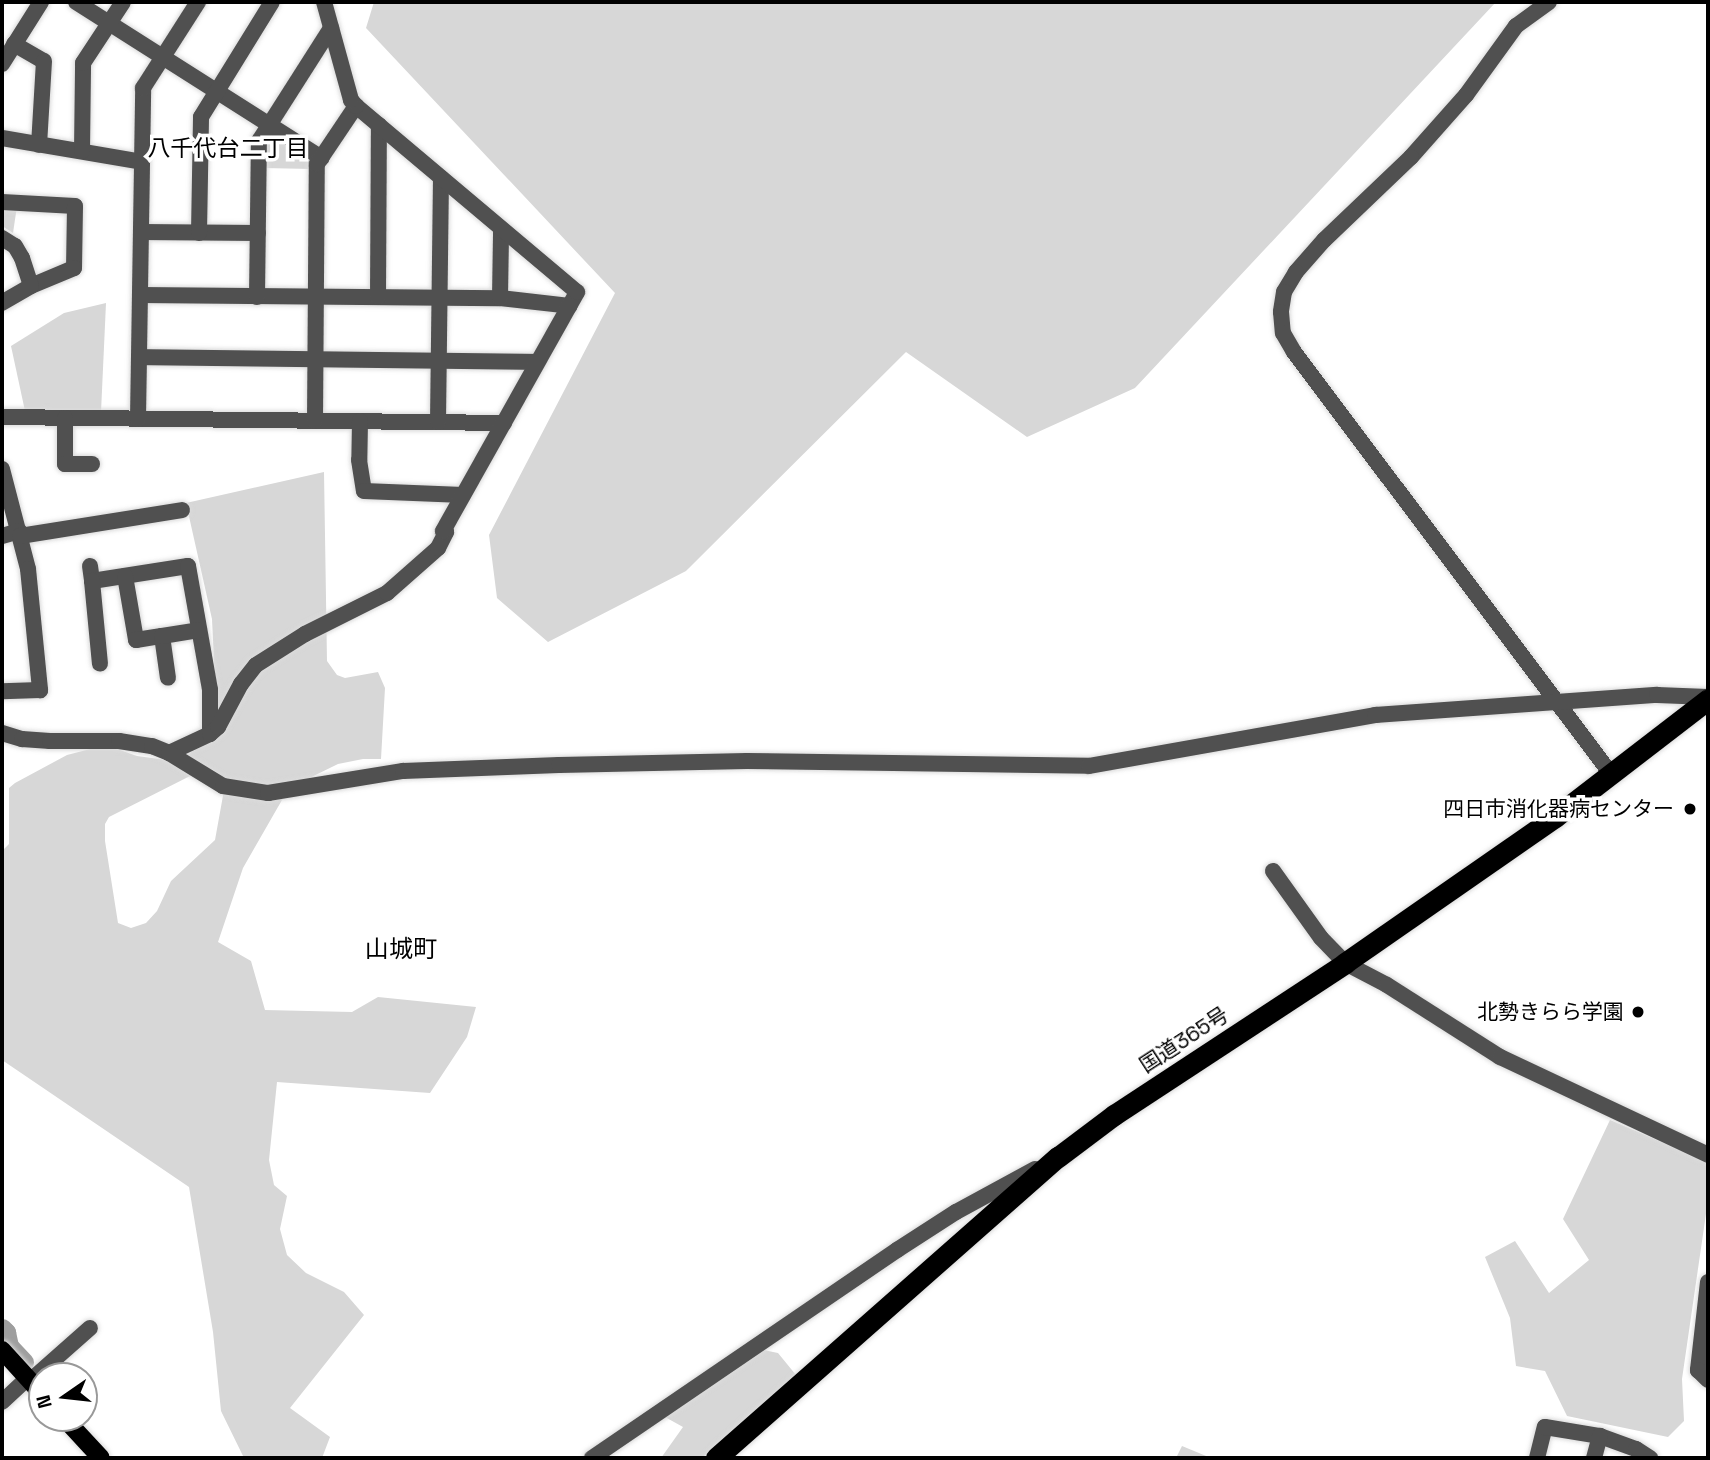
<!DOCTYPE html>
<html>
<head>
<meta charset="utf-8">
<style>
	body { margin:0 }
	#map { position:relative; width:1710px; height:1460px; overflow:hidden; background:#fff; font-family:"Space Grotesk","Noto Sans JP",sans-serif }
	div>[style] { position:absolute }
	.green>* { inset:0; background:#d7d7d7 }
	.river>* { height:19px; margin:-9.5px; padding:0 9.5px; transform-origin:9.5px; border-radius:9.5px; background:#9e9e9e }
	.roads { filter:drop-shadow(0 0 2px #dbdbdb) drop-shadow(0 0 2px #dbdbdb) }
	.minor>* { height:16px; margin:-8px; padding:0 8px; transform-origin:8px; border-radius:8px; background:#505050 }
	.major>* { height:18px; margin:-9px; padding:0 9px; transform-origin:9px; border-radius:9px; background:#000 }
	.highway>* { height:21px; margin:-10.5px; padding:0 10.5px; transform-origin:10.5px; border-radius:10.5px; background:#000 }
	.dots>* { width:19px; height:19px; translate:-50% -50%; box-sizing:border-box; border:4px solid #fff; border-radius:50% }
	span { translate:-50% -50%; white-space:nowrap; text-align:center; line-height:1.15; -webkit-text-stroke:7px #fff; paint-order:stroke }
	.poi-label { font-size:21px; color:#000 }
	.right { translate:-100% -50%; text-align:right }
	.street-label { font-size:21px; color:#000 }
	.neighbourhood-label { font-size:23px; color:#000 }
	.quarter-label { font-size:24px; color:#000 }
	.frame { position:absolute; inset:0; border:4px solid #000; pointer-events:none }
	.north { position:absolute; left:28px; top:1362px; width:70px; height:70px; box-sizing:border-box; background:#fff; border:2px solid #999; border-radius:50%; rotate:256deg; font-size:19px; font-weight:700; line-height:28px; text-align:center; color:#000 }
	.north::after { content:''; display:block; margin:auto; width:24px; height:32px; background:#000; clip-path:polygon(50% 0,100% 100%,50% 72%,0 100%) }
</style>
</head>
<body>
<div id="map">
	<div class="green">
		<i style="clip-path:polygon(374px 2px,1496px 2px,1135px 388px,1027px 437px,906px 352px,686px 571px,548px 642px,497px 598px,489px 535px,615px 293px,366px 28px)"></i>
		<i style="clip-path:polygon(273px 133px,308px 154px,313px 162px,312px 169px,263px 168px,267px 134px)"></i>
		<i style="clip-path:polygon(17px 206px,13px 233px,2px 226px,2px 207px)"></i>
		<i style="clip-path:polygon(106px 303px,101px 412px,25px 411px,11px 346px,64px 313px)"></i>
		<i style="clip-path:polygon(evenodd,324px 472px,327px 661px,337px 675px,345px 678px,378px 672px,385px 688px,381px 759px,363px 759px,338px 764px,293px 786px,286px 793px,243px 868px,218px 942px,251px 961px,265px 1010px,352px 1012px,378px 997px,476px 1007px,467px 1037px,430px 1093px,277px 1082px,269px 1160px,274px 1185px,287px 1196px,280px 1229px,287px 1255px,306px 1273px,344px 1292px,364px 1315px,290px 1408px,330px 1437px,322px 1458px,244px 1458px,221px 1411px,213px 1332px,189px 1187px,2px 1060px,2px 851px,9px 844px,9px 788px,15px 783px,67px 755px,98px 747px,114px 748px,137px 756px,182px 762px,217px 724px,212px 619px,186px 503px,324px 472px,212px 769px,226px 779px,215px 840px,171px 881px,157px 911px,146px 923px,131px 928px,118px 923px,105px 841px,105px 824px,109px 817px,196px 773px,212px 769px)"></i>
		<i style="clip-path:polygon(1610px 1120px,1708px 1162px,1708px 1200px,1682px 1379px,1684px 1421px,1668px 1437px,1567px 1416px,1545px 1371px,1516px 1366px,1510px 1318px,1485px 1257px,1515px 1241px,1549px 1293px,1589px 1260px,1563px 1219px)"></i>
		<i style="clip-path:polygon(759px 1349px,778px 1353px,796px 1375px,702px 1458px,661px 1458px,683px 1427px,665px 1417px)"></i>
		<i style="clip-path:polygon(1182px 1446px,1211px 1458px,1176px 1458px)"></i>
	</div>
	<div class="river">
		<i style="left:2px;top:1328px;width:6px;rotate:45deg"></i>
		<i style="left:6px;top:1332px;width:14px;rotate:78deg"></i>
		<i style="left:9px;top:1346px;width:22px;rotate:47deg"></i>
	</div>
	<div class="roads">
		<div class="minor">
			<i style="left:76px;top:2px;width:291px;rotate:32.4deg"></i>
			<i style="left:1549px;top:2px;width:41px;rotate:144deg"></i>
			<i style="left:1516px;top:26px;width:85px;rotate:125.9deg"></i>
			<i style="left:1466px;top:95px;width:83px;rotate:131.6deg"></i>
			<i style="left:1411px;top:157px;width:120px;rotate:136.3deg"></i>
			<i style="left:1324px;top:240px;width:43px;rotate:131.2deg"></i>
			<i style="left:1296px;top:272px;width:23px;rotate:121deg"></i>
			<i style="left:1284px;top:292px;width:20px;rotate:99deg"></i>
			<i style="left:1281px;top:312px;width:21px;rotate:85deg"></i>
			<i style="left:1283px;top:333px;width:22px;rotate:60deg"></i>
			<i style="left:1294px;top:352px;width:528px;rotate:53.09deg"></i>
			<i style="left:14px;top:44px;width:34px;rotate:30deg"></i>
			<i style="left:44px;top:61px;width:84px;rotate:93.4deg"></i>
			<i style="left:2px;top:64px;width:73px;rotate:-57.8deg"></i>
			<i style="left:2px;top:138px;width:142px;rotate:9.7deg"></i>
			<i style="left:82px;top:151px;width:88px;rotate:-89.3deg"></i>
			<i style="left:83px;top:63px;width:73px;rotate:-56.7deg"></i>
			<i style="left:2px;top:202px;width:73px;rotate:3.1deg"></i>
			<i style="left:75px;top:206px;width:62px;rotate:90.9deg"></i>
			<i style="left:74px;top:268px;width:47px;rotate:157.3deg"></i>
			<i style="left:141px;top:232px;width:117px;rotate:0.5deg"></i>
			<i style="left:199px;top:233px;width:116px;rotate:-89deg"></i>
			<i style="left:201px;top:117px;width:135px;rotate:-58.3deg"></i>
			<i style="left:2px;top:238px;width:15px;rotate:32deg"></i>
			<i style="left:15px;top:246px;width:14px;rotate:60deg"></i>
			<i style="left:22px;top:258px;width:29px;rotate:72deg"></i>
			<i style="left:31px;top:286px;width:34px;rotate:150deg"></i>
			<i style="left:140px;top:295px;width:360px;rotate:0.5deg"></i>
			<i style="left:500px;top:298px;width:70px;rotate:6.5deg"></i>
			<i style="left:257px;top:297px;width:156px;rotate:-89.3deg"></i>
			<i style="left:259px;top:141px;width:134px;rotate:-57.5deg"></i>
			<i style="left:378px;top:297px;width:172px;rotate:-89.7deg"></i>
			<i style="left:500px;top:298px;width:67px;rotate:-89.1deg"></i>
			<i style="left:139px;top:357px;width:397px;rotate:0.7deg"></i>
			<i style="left:2px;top:417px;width:502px;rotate:0.68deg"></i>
			<i style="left:65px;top:418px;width:46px;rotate:90deg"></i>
			<i style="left:65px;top:464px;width:27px"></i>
			<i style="left:138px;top:419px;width:331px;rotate:-89.1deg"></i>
			<i style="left:143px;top:88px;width:102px;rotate:-57.4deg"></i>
			<i style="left:315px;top:421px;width:257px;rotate:-89.6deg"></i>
			<i style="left:317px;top:164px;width:70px;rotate:-56.1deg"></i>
			<i style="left:360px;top:421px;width:39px;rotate:91deg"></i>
			<i style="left:359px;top:460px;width:31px;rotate:81deg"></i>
			<i style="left:364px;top:491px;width:99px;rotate:2.3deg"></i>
			<i style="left:438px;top:422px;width:244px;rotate:-89.3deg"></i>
			<i style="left:2px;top:469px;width:103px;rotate:75.4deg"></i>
			<i style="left:28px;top:569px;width:122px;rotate:84.3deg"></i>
			<i style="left:40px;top:690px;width:38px;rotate:178deg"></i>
			<i style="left:2px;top:536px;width:18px;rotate:-16deg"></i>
			<i style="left:20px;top:536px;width:164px;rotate:-9.1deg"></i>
			<i style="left:90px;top:566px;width:15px;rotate:82deg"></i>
			<i style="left:92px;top:581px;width:97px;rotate:-8.9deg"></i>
			<i style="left:188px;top:566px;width:126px;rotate:79.9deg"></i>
			<i style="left:210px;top:690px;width:44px;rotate:90deg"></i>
			<i style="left:125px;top:576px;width:65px;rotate:80.2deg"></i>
			<i style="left:136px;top:640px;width:26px;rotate:-9deg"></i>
			<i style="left:162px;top:636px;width:42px;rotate:81.9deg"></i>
			<i style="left:92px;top:581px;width:83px;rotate:84.5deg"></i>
			<i style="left:162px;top:636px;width:37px;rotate:-9deg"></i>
			<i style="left:2px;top:733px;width:21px;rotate:17deg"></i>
			<i style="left:22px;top:739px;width:28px;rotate:4deg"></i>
			<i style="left:50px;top:741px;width:69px"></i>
			<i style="left:119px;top:741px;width:33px;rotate:9deg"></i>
			<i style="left:152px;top:746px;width:18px;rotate:22deg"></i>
			<i style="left:169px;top:753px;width:45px;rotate:-24.9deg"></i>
			<i style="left:210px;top:734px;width:11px;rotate:-41deg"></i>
			<i style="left:218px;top:727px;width:49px;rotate:-61.9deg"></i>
			<i style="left:241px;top:684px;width:24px;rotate:-52deg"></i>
			<i style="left:256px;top:665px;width:58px;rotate:-32.3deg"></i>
			<i style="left:305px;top:634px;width:92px;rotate:-26.6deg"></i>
			<i style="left:387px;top:593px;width:68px;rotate:-41.4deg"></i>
			<i style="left:438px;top:548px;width:18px;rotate:-63deg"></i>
			<i style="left:446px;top:532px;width:3px;rotate:-162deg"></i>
			<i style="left:443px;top:531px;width:274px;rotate:-60.7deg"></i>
			<i style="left:577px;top:292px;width:289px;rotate:-139.9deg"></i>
			<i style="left:356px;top:106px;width:8px;rotate:-130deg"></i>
			<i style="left:351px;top:100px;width:102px;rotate:-105.4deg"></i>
			<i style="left:169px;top:753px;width:63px;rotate:31.4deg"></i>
			<i style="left:223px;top:786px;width:46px;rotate:8.8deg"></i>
			<i style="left:268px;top:793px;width:137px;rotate:-9.3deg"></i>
			<i style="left:403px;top:771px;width:156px;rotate:-2.2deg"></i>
			<i style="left:559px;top:765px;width:188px;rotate:-1.2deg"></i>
			<i style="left:747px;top:761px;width:342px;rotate:0.8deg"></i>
			<i style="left:1089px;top:766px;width:291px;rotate:-10.1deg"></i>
			<i style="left:1375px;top:715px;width:283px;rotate:-4.1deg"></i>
			<i style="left:1657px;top:695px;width:51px;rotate:2.2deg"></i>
			<i style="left:1273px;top:871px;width:82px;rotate:54.4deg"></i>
			<i style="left:1321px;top:938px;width:35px;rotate:46deg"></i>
			<i style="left:1345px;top:963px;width:47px;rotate:27.6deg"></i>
			<i style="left:1387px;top:985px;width:134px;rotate:32.5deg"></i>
			<i style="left:1500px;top:1057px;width:230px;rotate:25.2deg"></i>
			<i style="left:1708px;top:1282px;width:89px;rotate:96.5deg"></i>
			<i style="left:1698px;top:1370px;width:14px;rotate:45deg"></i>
			<i style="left:30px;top:1381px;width:80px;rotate:-41.5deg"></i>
			<i style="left:2px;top:1402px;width:35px;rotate:-43deg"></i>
			<i style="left:592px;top:1458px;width:369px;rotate:-34.3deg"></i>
			<i style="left:897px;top:1250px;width:70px;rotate:-32.8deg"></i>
			<i style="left:956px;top:1212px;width:90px;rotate:-28.6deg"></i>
			<i style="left:1537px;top:1458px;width:32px;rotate:-76deg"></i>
			<i style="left:1545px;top:1427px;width:56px;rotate:9.3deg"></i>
			<i style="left:1600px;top:1436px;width:38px;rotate:20deg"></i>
			<i style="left:1636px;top:1449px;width:17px;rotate:33deg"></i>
			<i style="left:1594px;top:1458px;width:23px;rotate:-75deg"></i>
		</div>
		<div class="major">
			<i style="left:2px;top:1350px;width:59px;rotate:47.7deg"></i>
			<i style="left:64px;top:1418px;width:54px;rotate:47.2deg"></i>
		</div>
		<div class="highway">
			<i style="left:716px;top:1458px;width:456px;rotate:-41.4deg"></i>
			<i style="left:1058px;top:1157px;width:70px;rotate:-36.9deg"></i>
			<i style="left:1114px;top:1115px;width:277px;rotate:-33.3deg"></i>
			<i style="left:1345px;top:963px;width:256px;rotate:-34.8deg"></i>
			<i style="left:1555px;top:817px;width:193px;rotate:-37.6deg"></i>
		</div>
	</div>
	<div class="dots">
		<i style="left:1690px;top:809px;background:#000"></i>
		<i style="left:1638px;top:1012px;background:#000"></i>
	</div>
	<div class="poi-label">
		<span class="right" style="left:1674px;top:809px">四日市消化器病センター</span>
		<span class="right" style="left:1624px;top:1012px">北勢きらら学園</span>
	</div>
	<div class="street-label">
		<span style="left:1184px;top:1040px;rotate:-33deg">国道365号</span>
	</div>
	<div class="neighbourhood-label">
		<span style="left:228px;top:148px">八千代台二丁目</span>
	</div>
	<div class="quarter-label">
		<span style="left:401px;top:949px">山城町</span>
	</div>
	<div class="frame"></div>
	<div class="north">N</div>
</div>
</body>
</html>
